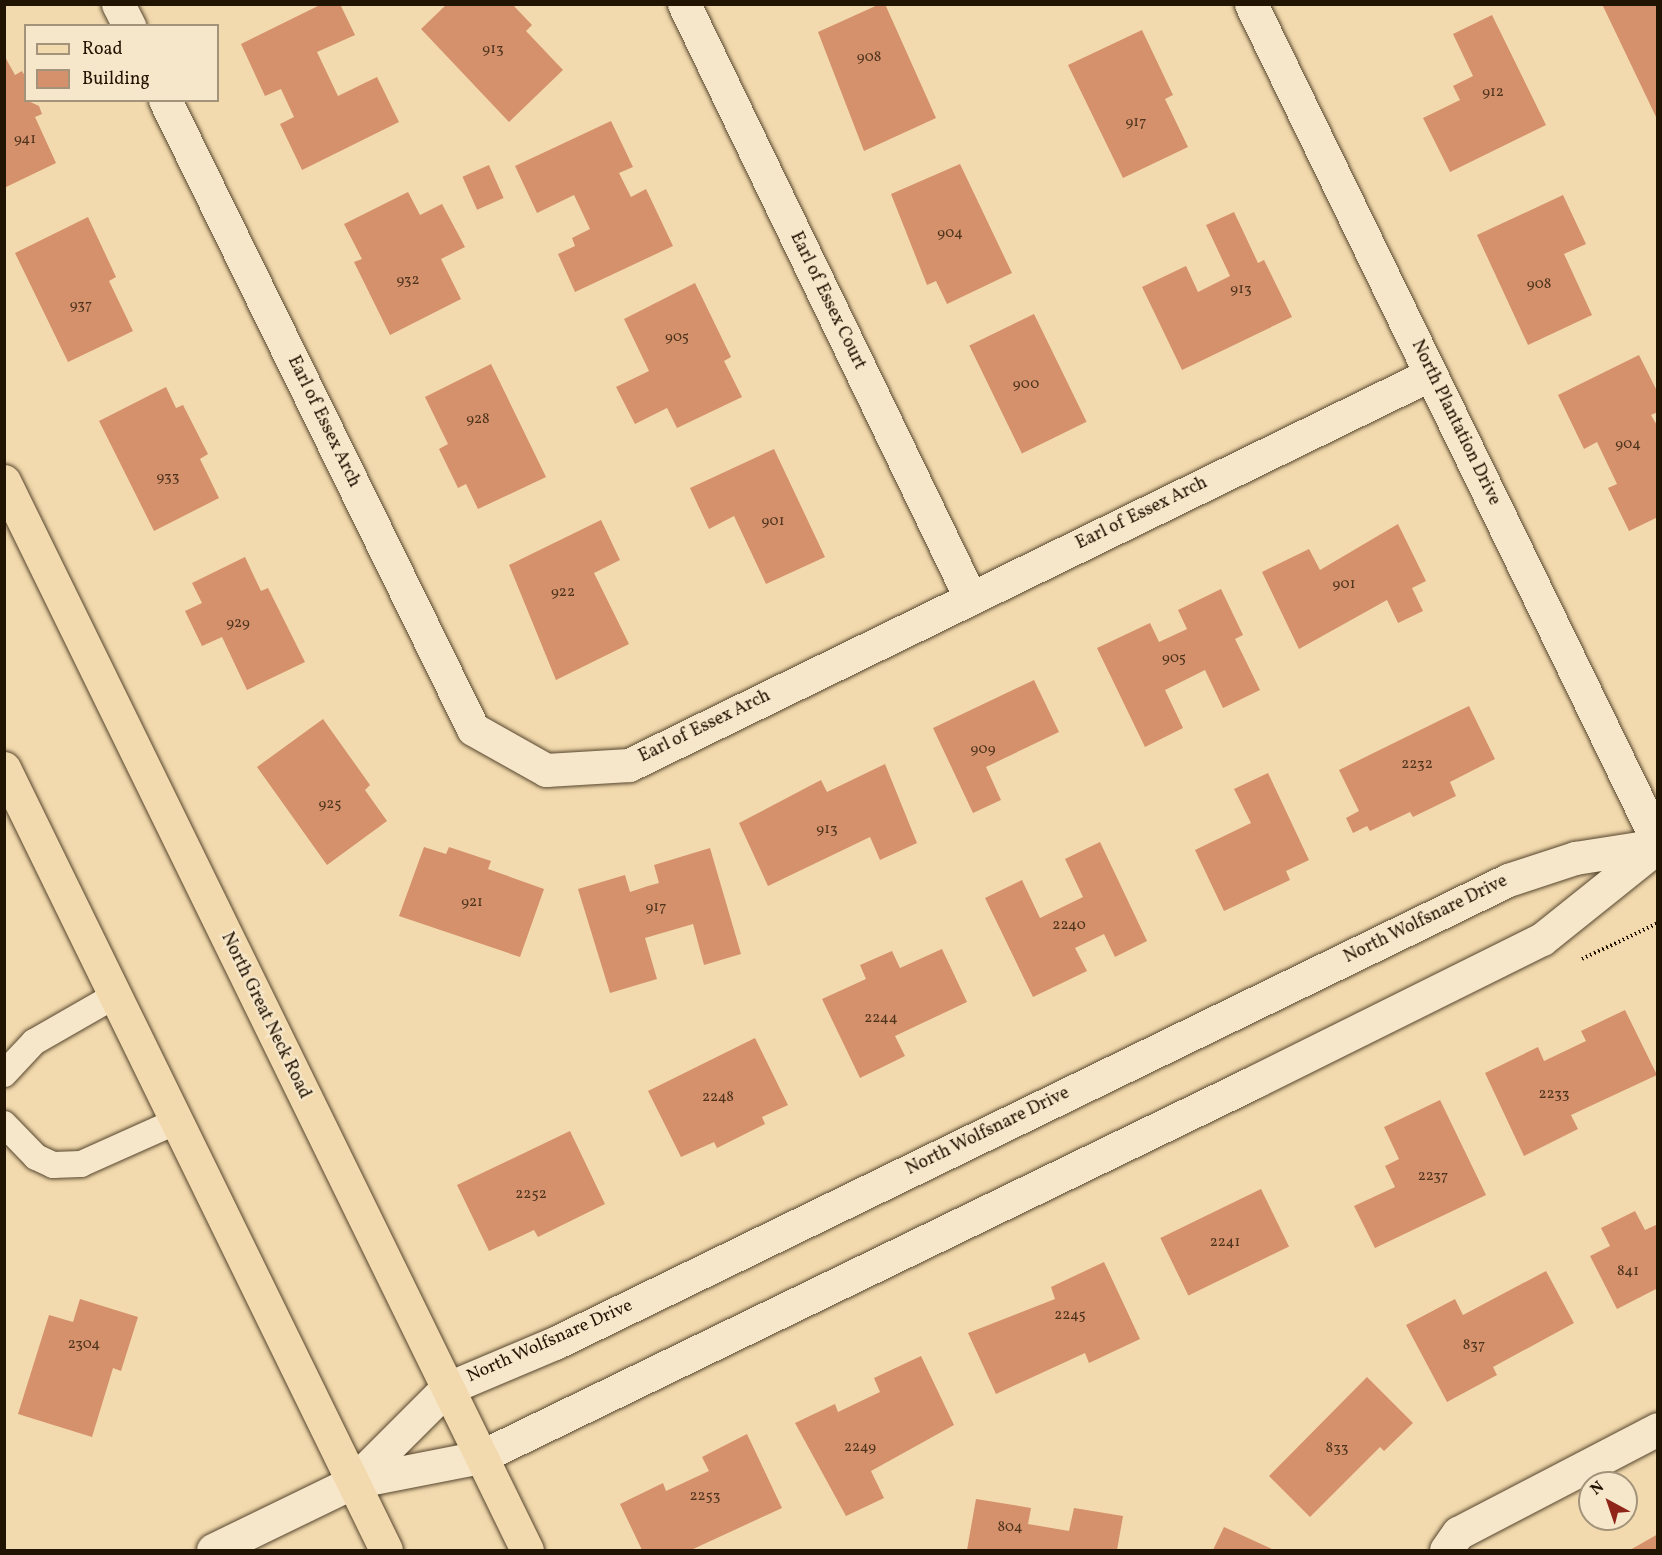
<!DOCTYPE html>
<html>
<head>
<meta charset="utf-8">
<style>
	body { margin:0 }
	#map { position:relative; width:1662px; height:1555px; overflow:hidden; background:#f3daae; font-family:Vollkorn,serif }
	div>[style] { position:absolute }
	.building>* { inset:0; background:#d4916b; transform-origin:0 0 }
	.path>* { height:4px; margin-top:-2px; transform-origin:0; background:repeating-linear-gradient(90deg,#221403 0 1.5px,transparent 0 4.5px) }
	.roads { filter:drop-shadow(0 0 2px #56462e) drop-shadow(0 0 2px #56462e) }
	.lane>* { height:26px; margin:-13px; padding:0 13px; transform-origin:13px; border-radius:13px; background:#f7e7ca }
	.street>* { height:33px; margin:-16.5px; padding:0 16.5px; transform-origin:16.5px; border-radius:16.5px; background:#f7e7ca }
	.primary>* { height:33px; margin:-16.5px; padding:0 16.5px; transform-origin:16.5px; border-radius:16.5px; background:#f3daae }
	span { translate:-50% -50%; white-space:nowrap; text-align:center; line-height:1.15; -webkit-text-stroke:4.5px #f7e7ca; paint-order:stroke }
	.number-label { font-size:15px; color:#4e331d }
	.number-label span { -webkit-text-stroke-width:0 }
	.street-label { font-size:18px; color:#221403 }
	.frame { position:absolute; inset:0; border:6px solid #221403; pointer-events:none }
	.legend { position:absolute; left:24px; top:24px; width:195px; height:78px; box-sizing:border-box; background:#f7e7ca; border:2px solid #a2937a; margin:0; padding:8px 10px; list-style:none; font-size:18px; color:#221403 }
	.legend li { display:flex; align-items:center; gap:12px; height:30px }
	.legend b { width:30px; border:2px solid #a2937a }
	.north { position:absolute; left:1578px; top:1471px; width:60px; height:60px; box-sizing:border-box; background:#f7e7ca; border:2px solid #a2937a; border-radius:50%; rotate:320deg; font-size:16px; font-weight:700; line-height:24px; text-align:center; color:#221403 }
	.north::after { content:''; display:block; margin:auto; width:21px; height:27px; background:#8f2418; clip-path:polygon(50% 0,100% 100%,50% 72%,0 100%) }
</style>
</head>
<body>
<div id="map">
	<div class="building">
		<i style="clip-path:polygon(322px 4px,340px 4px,355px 35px,317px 52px,338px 96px,377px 77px,399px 122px,302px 170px,280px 124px,294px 117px,281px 89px,265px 96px,241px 44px)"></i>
		<i style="clip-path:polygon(447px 4px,512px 4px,532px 25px,526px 31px,563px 70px,509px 122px,421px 29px)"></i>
		<i style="clip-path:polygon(880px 4px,885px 4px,936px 118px,864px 151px,818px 32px)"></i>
		<i style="clip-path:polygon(1602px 4px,1658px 4px,1658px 121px)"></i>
		<i style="clip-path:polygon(1492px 15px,1546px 125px,1450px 172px,1423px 118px,1460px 100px,1453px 86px,1473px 76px,1453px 34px)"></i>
		<i style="clip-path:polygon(1142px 30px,1173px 95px,1165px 99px,1188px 147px,1123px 178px,1068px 65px)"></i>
		<i style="clip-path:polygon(4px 55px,15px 75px,22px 71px,26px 78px,26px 100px,39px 106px,42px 114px,35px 117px,56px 163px,4px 188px)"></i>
		<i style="clip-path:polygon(611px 121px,633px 167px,619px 173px,631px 197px,646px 189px,673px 246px,575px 292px,558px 254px,575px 246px,572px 238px,590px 229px,574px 195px,537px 213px,515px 166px)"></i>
		<i style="clip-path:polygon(960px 164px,1012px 273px,947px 304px,936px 281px,927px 285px,891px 194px)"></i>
		<i style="left:489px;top:165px;width:36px;height:29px;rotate:66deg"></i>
		<i style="clip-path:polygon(408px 192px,420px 215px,442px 204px,465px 247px,441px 259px,461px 299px,390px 335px,354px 262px,362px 259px,344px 224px)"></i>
		<i style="clip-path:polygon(1563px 195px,1586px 244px,1564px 254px,1592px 315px,1528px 345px,1477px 235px)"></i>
		<i style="clip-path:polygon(1234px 212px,1258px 263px,1264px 260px,1292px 317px,1182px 370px,1142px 287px,1186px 266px,1198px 292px,1230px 276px,1206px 225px)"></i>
		<i style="clip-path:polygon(88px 217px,116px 277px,109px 281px,133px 331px,68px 362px,15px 253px)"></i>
		<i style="clip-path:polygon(695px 283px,731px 357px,724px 361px,742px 397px,677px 428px,667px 408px,635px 424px,616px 387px,649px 371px,624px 319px)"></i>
		<i style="left:1034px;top:314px;width:120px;height:72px;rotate:64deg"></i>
		<i style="clip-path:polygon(1639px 355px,1658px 393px,1658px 412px,1651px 415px,1658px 427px,1658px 517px,1629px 531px,1608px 488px,1617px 484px,1597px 442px,1584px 449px,1558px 395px)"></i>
		<i style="clip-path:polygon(491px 364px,546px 477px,478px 509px,466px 484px,458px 488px,439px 449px,448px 444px,425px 397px)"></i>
		<i style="clip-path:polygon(166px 387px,176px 408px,183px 405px,208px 454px,200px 459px,219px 498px,154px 531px,99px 421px)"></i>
		<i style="clip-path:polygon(774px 449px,825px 557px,766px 584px,734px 516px,709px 529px,690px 488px)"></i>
		<i style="clip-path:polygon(601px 520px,620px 560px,594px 573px,629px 644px,556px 680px,509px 565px)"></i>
		<i style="clip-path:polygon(1398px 524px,1426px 581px,1412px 588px,1423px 611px,1398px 623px,1387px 600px,1299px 649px,1262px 572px,1309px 549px,1320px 570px)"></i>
		<i style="clip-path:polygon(245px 557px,261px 591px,268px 588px,305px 662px,247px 690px,222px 637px,202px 646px,185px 611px,202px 603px,192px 583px)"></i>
		<i style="clip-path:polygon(1221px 589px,1243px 635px,1235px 639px,1260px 690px,1223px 708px,1205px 670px,1165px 690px,1183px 728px,1145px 747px,1097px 648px,1150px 623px,1159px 642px,1187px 629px,1178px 610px)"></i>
		<i style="clip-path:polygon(1034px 680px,1059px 732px,986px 767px,1001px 800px,973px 813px,933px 728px)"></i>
		<i style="clip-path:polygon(1469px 706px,1495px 759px,1450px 782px,1456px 796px,1413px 817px,1410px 812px,1370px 831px,1367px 826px,1353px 833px,1346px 818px,1359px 811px,1339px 770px)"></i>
		<i style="clip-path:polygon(323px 719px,370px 785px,365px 790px,387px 821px,327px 865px,257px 767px)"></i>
		<i style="clip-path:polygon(885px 764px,917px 843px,880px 860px,870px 837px,768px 886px,739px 823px,821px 780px,827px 792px)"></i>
		<i style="clip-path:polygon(1268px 773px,1309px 860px,1286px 871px,1290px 880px,1224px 911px,1195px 850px,1251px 823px,1234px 789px)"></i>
		<i style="clip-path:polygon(1100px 842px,1147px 941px,1115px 957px,1104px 934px,1075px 948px,1087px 971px,1033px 997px,985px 898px,1022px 880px,1040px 918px,1083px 897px,1065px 859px)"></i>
		<i style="clip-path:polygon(424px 847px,446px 854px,449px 847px,491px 861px,488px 869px,544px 889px,520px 957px,399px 916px)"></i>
		<i style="clip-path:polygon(710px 848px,741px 954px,704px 965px,693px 924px,645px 938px,657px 979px,610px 993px,578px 889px,625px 875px,630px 892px,648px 886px,659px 883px,654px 865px)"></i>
		<i style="clip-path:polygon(942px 949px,967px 1002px,895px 1036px,905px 1056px,860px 1078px,822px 999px,866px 979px,860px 965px,892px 951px,900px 968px)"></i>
		<i style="clip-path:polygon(1625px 1010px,1657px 1075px,1571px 1115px,1578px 1129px,1524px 1156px,1485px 1073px,1538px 1047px,1544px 1061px,1586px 1041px,1581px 1031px)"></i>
		<i style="clip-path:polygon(755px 1038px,788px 1105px,762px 1117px,765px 1124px,717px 1148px,714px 1142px,681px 1157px,648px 1091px)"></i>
		<i style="clip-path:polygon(1440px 1100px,1486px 1195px,1375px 1248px,1354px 1206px,1395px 1187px,1385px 1166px,1399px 1159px,1384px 1127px)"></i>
		<i style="clip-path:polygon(570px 1131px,605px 1204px,538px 1237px,534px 1230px,489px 1251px,457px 1185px)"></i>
		<i style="left:1261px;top:1189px;width:64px;height:112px;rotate:64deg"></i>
		<i style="clip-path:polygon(1635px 1211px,1645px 1230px,1658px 1224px,1658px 1288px,1617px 1309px,1590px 1256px,1610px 1246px,1601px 1228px)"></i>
		<i style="clip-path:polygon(1104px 1262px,1140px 1339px,1089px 1363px,1085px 1353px,996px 1394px,968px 1333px,1055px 1299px,1051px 1287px)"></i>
		<i style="clip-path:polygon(1546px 1271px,1574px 1323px,1493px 1367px,1497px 1375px,1447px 1402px,1406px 1325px,1455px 1299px,1463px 1315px)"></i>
		<i style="clip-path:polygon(80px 1299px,138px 1317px,121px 1371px,113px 1368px,92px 1437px,18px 1414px,49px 1315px,73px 1322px)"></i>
		<i style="clip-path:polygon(921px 1356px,954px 1425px,871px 1471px,884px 1498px,846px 1516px,795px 1423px,835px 1404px,838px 1412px,880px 1392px,874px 1378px)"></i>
		<i style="clip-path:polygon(1367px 1377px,1413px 1423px,1384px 1451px,1380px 1447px,1310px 1517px,1269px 1476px)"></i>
		<i style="clip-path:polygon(747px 1434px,782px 1508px,691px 1550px,642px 1550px,620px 1504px,663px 1483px,666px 1491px,709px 1471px,702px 1457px)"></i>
		<i style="clip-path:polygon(976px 1499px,1031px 1508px,1028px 1524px,1069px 1531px,1074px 1508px,1123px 1516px,1117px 1550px,967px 1550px)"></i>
		<i style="clip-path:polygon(1224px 1527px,1274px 1550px,1213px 1550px)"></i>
		<i style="clip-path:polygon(1658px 1534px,1658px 1550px,1630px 1550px)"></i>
	</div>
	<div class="path">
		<i style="left:1582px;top:959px;width:84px;rotate:-25.3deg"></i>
	</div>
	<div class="roads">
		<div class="lane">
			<i style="left:4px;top:1074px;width:44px;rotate:-46.8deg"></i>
			<i style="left:34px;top:1042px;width:95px;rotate:-29.8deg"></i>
			<i style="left:4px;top:1124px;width:46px;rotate:45.9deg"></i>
			<i style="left:36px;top:1157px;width:19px;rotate:25deg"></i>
			<i style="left:53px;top:1165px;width:28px;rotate:-2deg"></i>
			<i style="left:81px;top:1164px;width:105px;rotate:-24.1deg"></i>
		</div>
		<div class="street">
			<i style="left:118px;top:4px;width:25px;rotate:63deg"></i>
			<i style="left:684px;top:4px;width:658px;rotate:64.25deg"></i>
			<i style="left:1251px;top:4px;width:932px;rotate:64.1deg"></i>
			<i style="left:165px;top:100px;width:700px;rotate:63.91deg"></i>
			<i style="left:473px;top:729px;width:84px;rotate:29.3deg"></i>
			<i style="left:546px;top:770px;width:83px;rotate:-3.4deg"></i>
			<i style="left:629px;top:765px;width:892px;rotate:-25.99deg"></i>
			<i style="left:353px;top:1482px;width:132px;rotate:-45deg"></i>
			<i style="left:446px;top:1389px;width:118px;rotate:-22.9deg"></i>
			<i style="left:555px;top:1343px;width:1060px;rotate:-25.91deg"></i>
			<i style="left:1508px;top:880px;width:71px;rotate:-18.2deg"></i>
			<i style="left:1575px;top:858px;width:84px;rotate:-8.9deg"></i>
			<i style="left:213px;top:1550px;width:156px;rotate:-25.9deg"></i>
			<i style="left:353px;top:1482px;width:129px;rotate:-11.1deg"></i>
			<i style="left:480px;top:1457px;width:862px;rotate:-25.85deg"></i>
			<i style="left:1256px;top:1081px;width:319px;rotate:-26.4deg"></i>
			<i style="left:1542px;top:939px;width:149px;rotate:-38.7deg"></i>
			<i style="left:1446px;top:1550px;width:21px;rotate:-55deg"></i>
			<i style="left:1458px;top:1533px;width:225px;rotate:-27.5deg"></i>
		</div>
		<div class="primary">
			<i style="left:4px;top:481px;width:1190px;rotate:63.93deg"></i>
			<i style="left:4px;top:768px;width:870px;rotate:63.96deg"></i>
		</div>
	</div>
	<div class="number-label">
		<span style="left:493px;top:50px">913</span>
		<span style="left:869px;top:58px">908</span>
		<span style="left:1493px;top:93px">912</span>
		<span style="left:1136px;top:123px">917</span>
		<span style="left:25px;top:140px">941</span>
		<span style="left:950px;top:234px">904</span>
		<span style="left:408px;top:281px">932</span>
		<span style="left:1539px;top:285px">908</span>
		<span style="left:1241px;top:290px">913</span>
		<span style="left:81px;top:306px">937</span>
		<span style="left:677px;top:338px">905</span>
		<span style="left:1026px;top:385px">900</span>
		<span style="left:478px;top:420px">928</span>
		<span style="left:1628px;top:445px">904</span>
		<span style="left:168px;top:478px">933</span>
		<span style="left:773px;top:522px">901</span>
		<span style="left:1344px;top:585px">901</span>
		<span style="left:563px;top:593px">922</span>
		<span style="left:238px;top:624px">929</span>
		<span style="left:1174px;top:659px">905</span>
		<span style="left:983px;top:750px">909</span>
		<span style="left:1417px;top:765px">2232</span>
		<span style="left:330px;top:805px">925</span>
		<span style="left:827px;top:830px">913</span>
		<span style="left:472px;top:903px">921</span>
		<span style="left:656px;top:908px">917</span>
		<span style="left:1069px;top:926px">2240</span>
		<span style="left:881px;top:1019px">2244</span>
		<span style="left:1554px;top:1095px">2233</span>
		<span style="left:718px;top:1098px">2248</span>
		<span style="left:1433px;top:1177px">2237</span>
		<span style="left:531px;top:1195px">2252</span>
		<span style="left:1225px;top:1243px">2241</span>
		<span style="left:1628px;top:1272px">841</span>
		<span style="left:1070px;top:1316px">2245</span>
		<span style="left:84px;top:1345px">2304</span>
		<span style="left:1474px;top:1346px">837</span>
		<span style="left:860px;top:1448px">2249</span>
		<span style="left:1337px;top:1449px">833</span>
		<span style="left:705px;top:1497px">2253</span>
		<span style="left:1010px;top:1528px">804</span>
	</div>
	<div class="street-label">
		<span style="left:827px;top:301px;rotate:64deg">Earl of Essex Court</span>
		<span style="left:323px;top:422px;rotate:64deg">Earl of Essex Arch</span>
		<span style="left:1455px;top:423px;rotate:64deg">North Plantation Drive</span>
		<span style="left:1142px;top:514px;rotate:-26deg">Earl of Essex Arch</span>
		<span style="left:705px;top:727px;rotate:-26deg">Earl of Essex Arch</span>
		<span style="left:1426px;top:920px;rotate:-26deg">North Wolfsnare Drive</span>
		<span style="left:265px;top:1016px;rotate:64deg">North Great Neck Road</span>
		<span style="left:988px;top:1132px;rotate:-26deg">North Wolfsnare Drive</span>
		<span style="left:550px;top:1342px;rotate:-24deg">North Wolfsnare Drive</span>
	</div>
	<div class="frame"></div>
	<ul class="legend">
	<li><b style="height:8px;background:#f3daae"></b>Road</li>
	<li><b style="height:16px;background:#d4916b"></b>Building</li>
	</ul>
	<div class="north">N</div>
</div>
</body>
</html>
